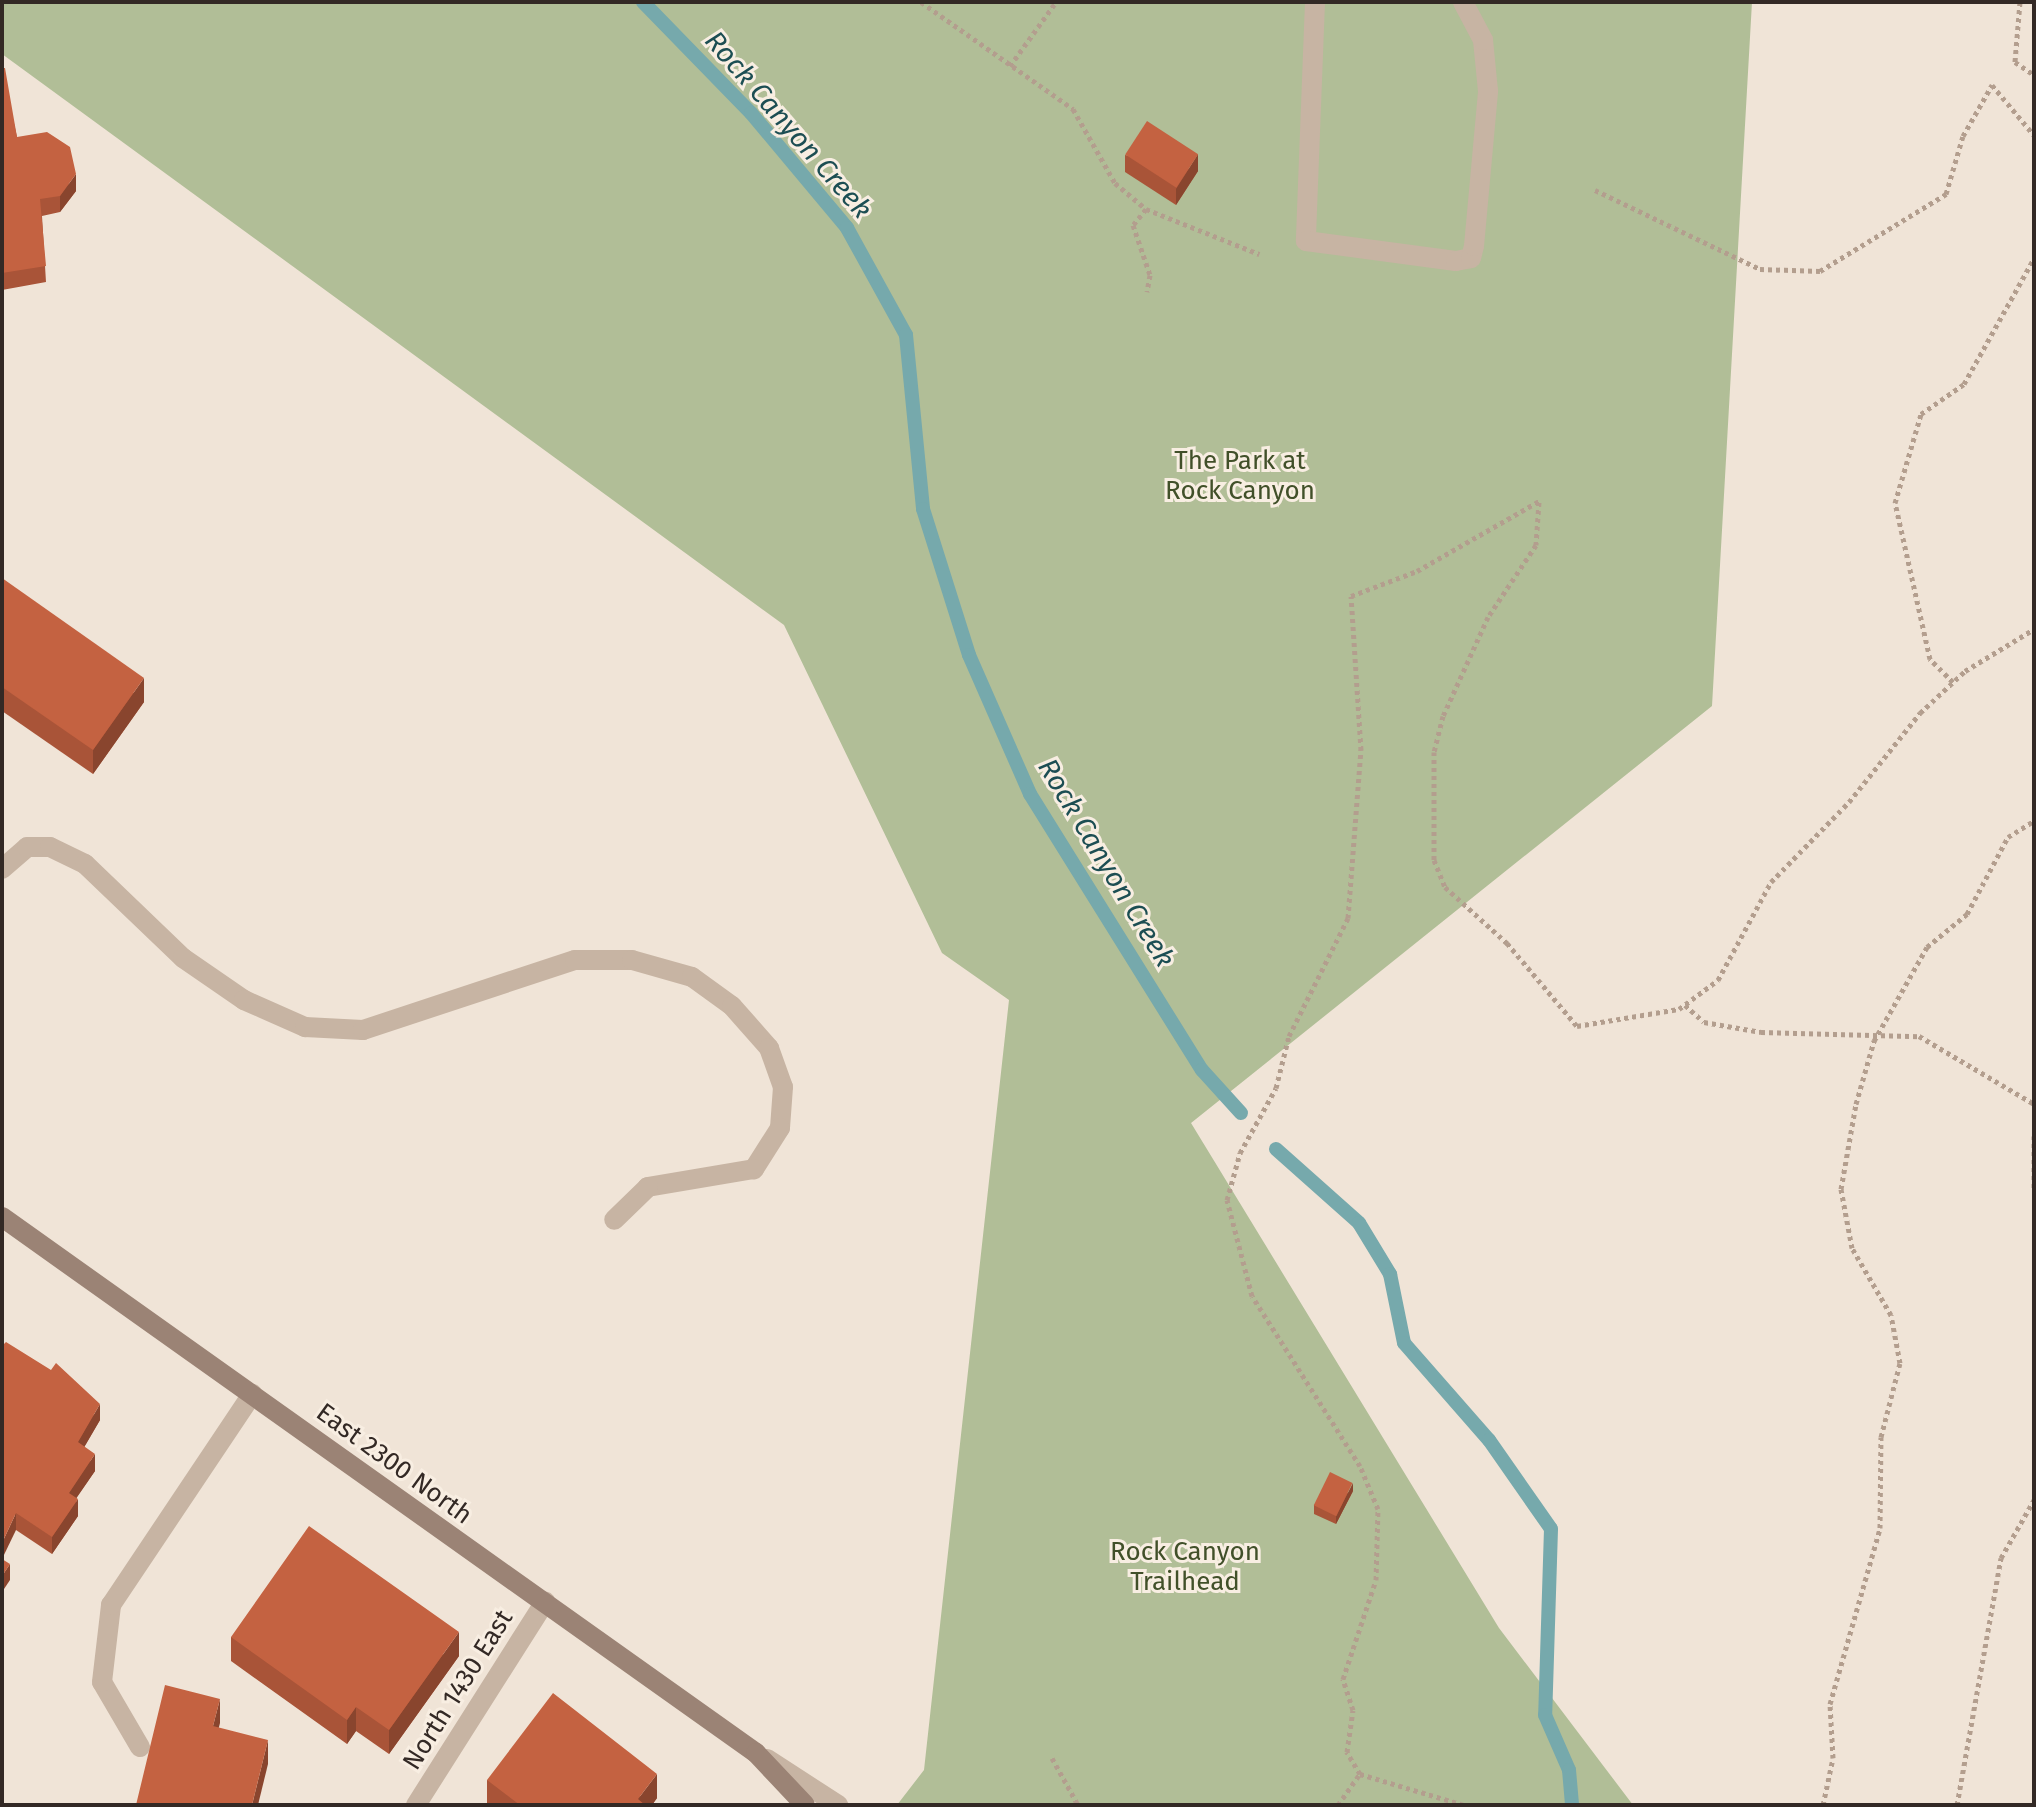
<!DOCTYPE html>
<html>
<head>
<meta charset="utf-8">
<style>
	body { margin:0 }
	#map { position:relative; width:2036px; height:1807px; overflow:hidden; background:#f0e4d7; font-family:"Fira Sans",sans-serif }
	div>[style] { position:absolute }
	.green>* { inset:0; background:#b1be97 }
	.stream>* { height:14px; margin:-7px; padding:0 7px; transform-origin:7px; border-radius:7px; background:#76a9ac }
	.path>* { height:5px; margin-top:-2.5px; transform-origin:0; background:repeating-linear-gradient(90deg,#b39e8e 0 4px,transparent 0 8px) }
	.lane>* { height:20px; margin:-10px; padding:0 10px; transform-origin:10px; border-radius:10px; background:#c7b4a3 }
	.street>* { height:20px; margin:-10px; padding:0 10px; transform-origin:10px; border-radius:10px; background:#c7b4a3 }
	.secondary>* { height:20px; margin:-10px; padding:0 10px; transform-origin:10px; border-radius:10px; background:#9b8375 }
	.wall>* { inset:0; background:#a95438 }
	.shaded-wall>* { inset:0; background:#89452e }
	.building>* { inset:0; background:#c46241; transform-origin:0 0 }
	span { translate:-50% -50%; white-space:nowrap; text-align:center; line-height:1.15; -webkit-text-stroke:6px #f8eee2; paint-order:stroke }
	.park-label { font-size:26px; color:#415029 }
	.street-label { font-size:26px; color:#332925 }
	.water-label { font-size:28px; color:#1c4e53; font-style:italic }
	.frame { position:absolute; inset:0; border:4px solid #332925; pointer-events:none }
</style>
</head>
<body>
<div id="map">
	<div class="green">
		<i style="clip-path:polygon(2px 2px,1752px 2px,1712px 706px,1191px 1123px,1499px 1628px,1633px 1805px,897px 1805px,924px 1770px,1009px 1000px,942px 953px,784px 625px,2px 54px)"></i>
	</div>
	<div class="stream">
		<i style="left:643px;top:2px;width:155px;rotate:45.8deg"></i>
		<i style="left:751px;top:113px;width:150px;rotate:50.1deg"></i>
		<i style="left:847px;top:228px;width:122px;rotate:61.1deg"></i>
		<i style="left:906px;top:335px;width:175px;rotate:84.4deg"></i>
		<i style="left:923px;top:509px;width:153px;rotate:72.5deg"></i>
		<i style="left:969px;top:655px;width:152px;rotate:66.3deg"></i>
		<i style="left:1030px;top:794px;width:325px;rotate:58.1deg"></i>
		<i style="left:1202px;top:1070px;width:58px;rotate:47.8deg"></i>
		<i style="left:1276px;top:1149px;width:111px;rotate:41.7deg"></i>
		<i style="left:1359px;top:1223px;width:60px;rotate:58.7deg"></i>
		<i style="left:1390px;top:1274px;width:70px;rotate:78.5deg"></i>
		<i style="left:1404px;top:1343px;width:129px;rotate:48.8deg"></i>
		<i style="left:1489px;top:1440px;width:108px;rotate:55.1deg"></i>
		<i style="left:1551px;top:1529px;width:186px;rotate:91.8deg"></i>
		<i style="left:1545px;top:1715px;width:60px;rotate:66.4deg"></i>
		<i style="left:1569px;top:1770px;width:35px;rotate:85deg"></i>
	</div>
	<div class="path">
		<i style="left:921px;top:2px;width:186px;rotate:35.1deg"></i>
		<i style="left:1073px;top:109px;width:85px;rotate:60.4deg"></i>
		<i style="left:1115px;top:183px;width:40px;rotate:40deg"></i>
		<i style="left:1146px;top:209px;width:122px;rotate:21.7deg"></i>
		<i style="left:2020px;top:2px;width:60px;rotate:94.8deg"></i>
		<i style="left:2015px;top:62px;width:23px;rotate:34deg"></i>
		<i style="left:1010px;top:66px;width:79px;rotate:-54.3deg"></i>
		<i style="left:1595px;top:190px;width:183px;rotate:25.6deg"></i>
		<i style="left:1760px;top:269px;width:60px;rotate:1.9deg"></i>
		<i style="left:1820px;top:271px;width:148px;rotate:-31.4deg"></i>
		<i style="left:1946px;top:194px;width:60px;rotate:-73.7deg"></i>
		<i style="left:1963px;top:136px;width:59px;rotate:-60.4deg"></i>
		<i style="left:1992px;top:85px;width:65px;rotate:50deg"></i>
		<i style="left:1146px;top:209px;width:21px;rotate:129deg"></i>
		<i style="left:1133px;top:225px;width:53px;rotate:71.2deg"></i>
		<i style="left:1150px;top:275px;width:17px;rotate:100deg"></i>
		<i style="left:1539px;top:502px;width:43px;rotate:94deg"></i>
		<i style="left:1536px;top:545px;width:87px;rotate:123.7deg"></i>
		<i style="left:1488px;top:617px;width:109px;rotate:114.4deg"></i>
		<i style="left:1443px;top:716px;width:37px;rotate:104deg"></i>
		<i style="left:1434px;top:752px;width:108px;rotate:90deg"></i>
		<i style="left:1434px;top:860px;width:29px;rotate:68deg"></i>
		<i style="left:1445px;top:887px;width:84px;rotate:42.1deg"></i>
		<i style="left:1507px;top:943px;width:109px;rotate:49.9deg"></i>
		<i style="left:1577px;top:1026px;width:103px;rotate:-9.5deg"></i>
		<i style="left:1679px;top:1009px;width:49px;rotate:-36.6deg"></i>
		<i style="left:1718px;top:980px;width:111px;rotate:-61.6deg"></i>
		<i style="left:1771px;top:882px;width:112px;rotate:-45.7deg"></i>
		<i style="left:1849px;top:802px;width:114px;rotate:-51.4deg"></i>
		<i style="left:1920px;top:713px;width:62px;rotate:-43deg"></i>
		<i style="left:1965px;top:671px;width:81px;rotate:-31.3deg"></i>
		<i style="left:1953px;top:682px;width:33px;rotate:-135deg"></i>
		<i style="left:1930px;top:659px;width:160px;rotate:-102.6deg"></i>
		<i style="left:1895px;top:503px;width:93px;rotate:-73.7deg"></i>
		<i style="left:1921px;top:414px;width:52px;rotate:-34.9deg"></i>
		<i style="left:1964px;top:384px;width:144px;rotate:-60.9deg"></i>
		<i style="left:1685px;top:1005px;width:25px;rotate:42deg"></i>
		<i style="left:1704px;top:1022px;width:58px;rotate:10deg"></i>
		<i style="left:1761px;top:1032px;width:158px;rotate:1.5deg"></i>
		<i style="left:1919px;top:1036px;width:134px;rotate:30.6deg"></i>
		<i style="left:2034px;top:1136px;width:53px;rotate:90deg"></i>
		<i style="left:1052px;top:1758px;width:54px;rotate:61deg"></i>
		<i style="left:1360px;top:1774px;width:26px;rotate:-121deg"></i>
		<i style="left:1347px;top:1752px;width:42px;rotate:-81.9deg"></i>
		<i style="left:1353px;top:1710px;width:33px;rotate:-108deg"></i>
		<i style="left:1343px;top:1679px;width:104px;rotate:-71.6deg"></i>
		<i style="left:1376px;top:1580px;width:71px;rotate:-88.4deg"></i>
		<i style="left:1378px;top:1509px;width:47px;rotate:-112.7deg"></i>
		<i style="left:1360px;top:1466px;width:201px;rotate:-122.4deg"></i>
		<i style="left:1252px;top:1296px;width:99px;rotate:-104.6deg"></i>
		<i style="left:1227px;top:1200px;width:49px;rotate:-74.5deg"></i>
		<i style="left:1240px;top:1153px;width:74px;rotate:-61deg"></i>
		<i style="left:1276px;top:1088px;width:54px;rotate:-76deg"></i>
		<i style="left:1289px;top:1036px;width:132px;rotate:-63.4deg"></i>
		<i style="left:1348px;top:918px;width:169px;rotate:-85.6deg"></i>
		<i style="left:1361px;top:750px;width:154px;rotate:-93.7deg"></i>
		<i style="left:1351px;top:596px;width:71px;rotate:-20.7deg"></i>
		<i style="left:1417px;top:571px;width:141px;rotate:-29.8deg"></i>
		<i style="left:1360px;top:1774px;width:109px;rotate:16.6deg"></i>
		<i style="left:1338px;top:1805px;width:38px;rotate:-55deg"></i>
		<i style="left:1823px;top:1805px;width:48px;rotate:-78deg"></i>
		<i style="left:1833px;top:1758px;width:54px;rotate:-93.2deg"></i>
		<i style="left:1830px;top:1704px;width:183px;rotate:-74.1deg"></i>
		<i style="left:1880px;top:1528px;width:91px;rotate:-89.4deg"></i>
		<i style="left:1881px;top:1437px;width:76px;rotate:-75.6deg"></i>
		<i style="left:1900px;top:1363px;width:49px;rotate:-100.6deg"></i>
		<i style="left:1891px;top:1315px;width:78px;rotate:-120.2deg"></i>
		<i style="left:1852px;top:1248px;width:60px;rotate:-100.6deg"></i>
		<i style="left:1841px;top:1189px;width:86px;rotate:-80deg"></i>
		<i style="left:1856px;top:1104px;width:66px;rotate:-74.1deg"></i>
		<i style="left:1874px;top:1041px;width:108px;rotate:-60.6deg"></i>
		<i style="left:1927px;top:947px;width:52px;rotate:-39.5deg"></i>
		<i style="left:1967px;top:914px;width:87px;rotate:-62deg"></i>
		<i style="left:2008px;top:837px;width:31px;rotate:-32deg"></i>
		<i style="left:1957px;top:1805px;width:251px;rotate:-79.9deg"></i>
		<i style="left:2001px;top:1558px;width:67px;rotate:-60.4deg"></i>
	</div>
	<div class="lane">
		<i style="left:1315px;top:2px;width:239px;rotate:92.2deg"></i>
		<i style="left:1306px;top:241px;width:151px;rotate:7.6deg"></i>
		<i style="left:1456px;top:261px;width:15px;rotate:-11deg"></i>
		<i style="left:1471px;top:258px;width:12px;rotate:-76deg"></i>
		<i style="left:1474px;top:246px;width:156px;rotate:-84.8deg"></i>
		<i style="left:1488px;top:91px;width:51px;rotate:-95.6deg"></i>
		<i style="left:1483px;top:40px;width:43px;rotate:-117.8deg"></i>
		<i style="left:2px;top:869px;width:33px;rotate:-41deg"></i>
		<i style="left:27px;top:847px;width:23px"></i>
		<i style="left:50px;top:847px;width:39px;rotate:26deg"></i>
		<i style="left:85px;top:864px;width:136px;rotate:43.8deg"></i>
		<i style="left:183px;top:958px;width:74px;rotate:34.5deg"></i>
		<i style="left:244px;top:1000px;width:67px;rotate:23.9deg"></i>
		<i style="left:305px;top:1027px;width:58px;rotate:3deg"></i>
		<i style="left:363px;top:1030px;width:223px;rotate:-18.3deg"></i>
		<i style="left:575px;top:960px;width:57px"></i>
		<i style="left:632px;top:960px;width:62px;rotate:15.8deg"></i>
		<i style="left:692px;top:977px;width:49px;rotate:35.9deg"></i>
		<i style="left:732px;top:1006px;width:56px;rotate:48.6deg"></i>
		<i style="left:769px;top:1048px;width:41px;rotate:70.3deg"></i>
		<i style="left:783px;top:1087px;width:41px;rotate:94.2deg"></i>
		<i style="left:780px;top:1128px;width:49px;rotate:122.4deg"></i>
		<i style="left:754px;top:1169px;width:108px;rotate:170.4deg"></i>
		<i style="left:648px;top:1187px;width:47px;rotate:135.9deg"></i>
		<i style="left:767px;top:1759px;width:85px;rotate:32.9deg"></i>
	</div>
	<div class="street">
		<i style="left:140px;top:1747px;width:75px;rotate:-120.3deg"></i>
		<i style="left:102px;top:1682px;width:78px;rotate:-83.3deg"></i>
		<i style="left:111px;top:1605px;width:254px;rotate:-56.2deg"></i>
		<i style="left:416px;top:1805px;width:241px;rotate:-57.6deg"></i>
	</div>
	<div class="secondary">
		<i style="left:2px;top:1217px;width:925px;rotate:35.41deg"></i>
		<i style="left:756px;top:1753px;width:71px;rotate:46.7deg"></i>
	</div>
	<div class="wall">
		<i style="clip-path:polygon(2px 68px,17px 137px,76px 191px,60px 212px,42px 216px,46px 282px,2px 290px)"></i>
		<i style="clip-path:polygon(1125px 155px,1198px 171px,1176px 205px,1125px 172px)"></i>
		<i style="clip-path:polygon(2px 578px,144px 702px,93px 774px,2px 711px)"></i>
		<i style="clip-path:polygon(2px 1346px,100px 1420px,84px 1447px,95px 1471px,76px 1498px,78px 1516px,52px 1554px,16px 1530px)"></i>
		<i style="clip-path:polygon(1353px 1491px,1336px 1524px,1314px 1514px,1314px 1505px)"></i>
		<i style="clip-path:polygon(231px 1637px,459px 1656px,389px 1754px,356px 1731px,347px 1744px,231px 1661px)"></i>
		<i style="clip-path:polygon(487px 1780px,657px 1798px,652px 1805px,488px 1805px,487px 1804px)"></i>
	</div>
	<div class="shaded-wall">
		<i style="clip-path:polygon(1198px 154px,1198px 171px,1176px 205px,1176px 189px)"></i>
		<i style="clip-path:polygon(76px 174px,76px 191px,60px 212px,60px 196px)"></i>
		<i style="clip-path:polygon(144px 678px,144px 702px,93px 774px,93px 750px)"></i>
		<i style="clip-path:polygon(100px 1404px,100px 1420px,78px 1458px,78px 1442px)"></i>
		<i style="clip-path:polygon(95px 1454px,95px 1471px,69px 1509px,69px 1493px)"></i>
		<i style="clip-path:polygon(1353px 1483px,1353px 1491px,1336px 1524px,1336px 1516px)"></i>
		<i style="clip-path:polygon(78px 1499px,78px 1516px,52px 1554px,52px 1537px)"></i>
		<i style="clip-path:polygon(16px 1513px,16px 1530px,2px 1559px,2px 1543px)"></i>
		<i style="clip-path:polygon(10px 1564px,10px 1580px,2px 1592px,2px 1576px)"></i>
		<i style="clip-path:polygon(459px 1632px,459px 1656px,389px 1754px,389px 1730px)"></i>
		<i style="clip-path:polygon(220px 1699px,220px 1723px,213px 1750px,213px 1726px)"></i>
		<i style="clip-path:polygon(356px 1707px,356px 1731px,347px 1744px,347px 1720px)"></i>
		<i style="clip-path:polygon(268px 1740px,268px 1764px,258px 1805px,252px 1805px)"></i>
		<i style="clip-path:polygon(657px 1774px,657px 1798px,652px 1805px,638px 1805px,638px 1799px)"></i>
	</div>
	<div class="building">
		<i style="clip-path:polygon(2px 68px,5px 68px,17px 137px,47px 132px,70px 147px,76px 174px,60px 196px,40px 199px,46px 266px,2px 273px)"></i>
		<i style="left:1147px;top:121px;width:61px;height:40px;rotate:33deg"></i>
		<i style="clip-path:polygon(2px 578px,144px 678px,93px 750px,2px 687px)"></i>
		<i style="clip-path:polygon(6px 1342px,51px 1370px,56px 1363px,100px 1404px,78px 1442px,95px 1454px,69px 1493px,78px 1499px,52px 1537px,16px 1513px,2px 1543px,2px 1346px)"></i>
		<i style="left:1330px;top:1472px;width:25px;height:37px;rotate:26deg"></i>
		<i style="clip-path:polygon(309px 1526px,459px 1632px,389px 1730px,356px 1707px,347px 1720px,231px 1637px)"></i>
		<i style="clip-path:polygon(2px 1559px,10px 1564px,2px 1576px)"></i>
		<i style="clip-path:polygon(165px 1685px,220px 1699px,213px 1726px,268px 1740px,252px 1805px,136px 1805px)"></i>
		<i style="clip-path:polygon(553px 1693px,657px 1774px,638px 1799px,645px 1805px,520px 1805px,487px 1780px)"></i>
	</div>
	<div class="park-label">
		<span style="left:1240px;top:476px">The Park at<br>Rock Canyon</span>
		<span style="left:1185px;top:1567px">Rock Canyon<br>Trailhead</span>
	</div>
	<div class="street-label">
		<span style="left:394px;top:1464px;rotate:36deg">East 2300 North</span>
		<span style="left:458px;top:1690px;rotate:-58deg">North 1430 East</span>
	</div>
	<div class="water-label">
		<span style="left:788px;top:125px;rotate:49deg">Rock Canyon Creek</span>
		<span style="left:1106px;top:863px;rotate:59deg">Rock Canyon Creek</span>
	</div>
	<div class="frame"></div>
</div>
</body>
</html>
